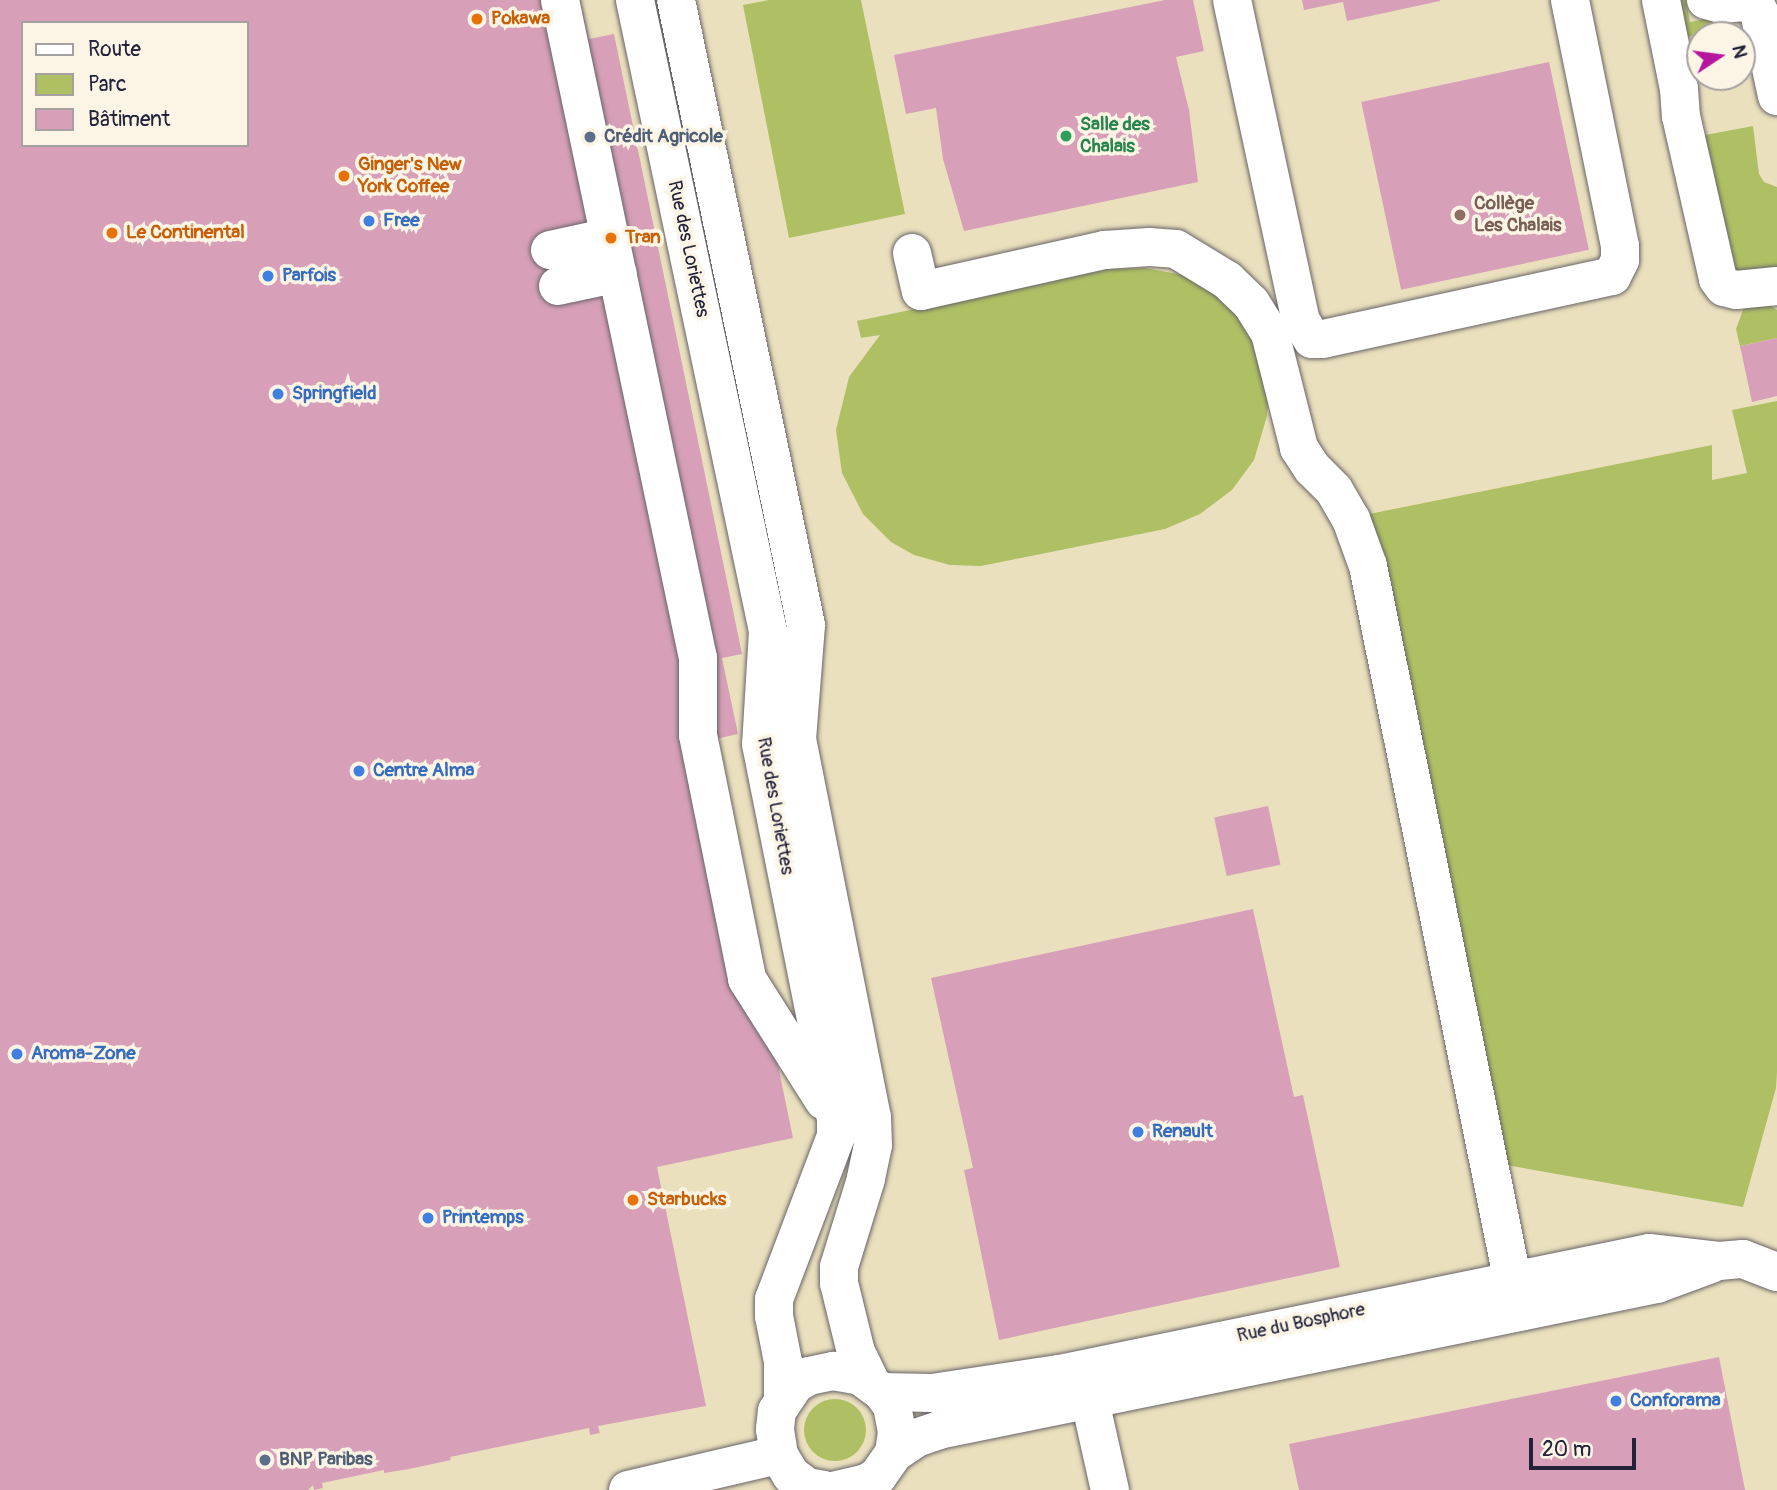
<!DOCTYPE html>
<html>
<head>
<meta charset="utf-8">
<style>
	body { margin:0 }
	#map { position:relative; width:1777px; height:1490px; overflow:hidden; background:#eae0bd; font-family:Pangolin,sans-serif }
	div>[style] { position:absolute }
	.green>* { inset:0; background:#afc064 }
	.round { border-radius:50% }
	.building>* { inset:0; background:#d7a0b8; transform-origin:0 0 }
	.roads { filter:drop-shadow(0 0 2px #686468) drop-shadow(0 0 2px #686468) }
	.minor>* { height:38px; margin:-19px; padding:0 19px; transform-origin:19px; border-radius:19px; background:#fff }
	.dots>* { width:19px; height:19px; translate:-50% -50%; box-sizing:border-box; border:4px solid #fcf5e5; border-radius:50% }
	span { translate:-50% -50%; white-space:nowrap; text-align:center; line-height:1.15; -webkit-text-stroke:7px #fcf5e5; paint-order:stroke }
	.food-label { font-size:19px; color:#c56008; font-weight:700 }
	.left { translate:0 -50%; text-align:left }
	.leisure-label { font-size:19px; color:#27864d; font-weight:700 }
	.service-label { font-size:19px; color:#4e5e75; font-weight:700 }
	.education-label { font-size:19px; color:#785e54; font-weight:700 }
	.shop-label { font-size:19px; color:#366cbe; font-weight:700 }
	.street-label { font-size:19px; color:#22223b }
	.legend { position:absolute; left:21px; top:21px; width:228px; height:126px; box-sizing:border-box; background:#fcf5e5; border:2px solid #a5a1a1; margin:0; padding:9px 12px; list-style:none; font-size:21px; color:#22223b }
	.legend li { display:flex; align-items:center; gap:14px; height:35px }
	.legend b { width:35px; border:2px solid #a5a1a1 }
	.north { position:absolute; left:1686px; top:21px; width:70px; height:70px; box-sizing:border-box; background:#fcf5e5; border:2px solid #a5a1a1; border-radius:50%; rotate:77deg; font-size:19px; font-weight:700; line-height:28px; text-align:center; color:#22223b }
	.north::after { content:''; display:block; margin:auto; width:24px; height:32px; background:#b5179e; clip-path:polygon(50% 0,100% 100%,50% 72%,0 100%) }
	.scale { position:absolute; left:1529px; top:1438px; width:107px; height:32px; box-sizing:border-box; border:4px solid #22223b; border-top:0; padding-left:9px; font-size:21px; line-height:24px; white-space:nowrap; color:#22223b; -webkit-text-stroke:5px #fcf5e5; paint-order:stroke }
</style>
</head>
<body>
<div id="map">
	<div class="green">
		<i style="clip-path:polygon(769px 0,861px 0,905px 214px,789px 238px,743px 5px)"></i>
		<i style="clip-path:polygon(1670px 0,1686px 0,1690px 22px,1726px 15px,1730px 28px,1678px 39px)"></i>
		<i style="clip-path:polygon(1753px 126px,1759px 174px,1764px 182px,1777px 187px,1777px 267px,1738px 271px,1728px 264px,1695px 137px)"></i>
		<i style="clip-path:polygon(1145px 268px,1183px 275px,1206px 287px,1230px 306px,1250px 333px,1268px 401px,1267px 416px,1254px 460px,1232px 490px,1200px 514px,1165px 529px,981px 566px,950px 565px,914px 555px,891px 542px,863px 514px,842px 473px,836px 430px,849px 377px,880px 335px,861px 338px,857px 321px,1109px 269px)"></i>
		<i style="clip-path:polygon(1768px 304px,1777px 310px,1777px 338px,1740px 346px,1736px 329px,1743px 310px,1749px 305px)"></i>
		<i style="clip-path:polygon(1777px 401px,1777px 1072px,1776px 1088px,1743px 1207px,1500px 1164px,1369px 514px,1712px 445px,1712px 480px,1747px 473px,1732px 410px)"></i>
		<i class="round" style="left:804px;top:1399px;width:62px;height:62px"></i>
	</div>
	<div class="building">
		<i style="clip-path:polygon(evenodd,0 0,580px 0,589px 39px,614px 34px,742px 654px,722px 658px,738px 734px,711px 740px,793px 1138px,657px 1167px,706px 1406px,598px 1426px,600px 1433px,590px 1435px,589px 1428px,450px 1457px,451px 1460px,409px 1469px,384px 1473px,384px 1470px,322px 1483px,323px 1488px,314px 1490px,313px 1485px,308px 1490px,0 1490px,0 0,23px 23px,247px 23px,247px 145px,23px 145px,23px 23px)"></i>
		<i style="clip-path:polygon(1165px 0,1193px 0,1204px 51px,1176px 57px,1189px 110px,1198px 182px,964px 231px,943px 159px,936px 108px,906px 114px,894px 55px)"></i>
		<i style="clip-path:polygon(1302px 0,1440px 0,1440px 1px,1347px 21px,1343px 2px,1304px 10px)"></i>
		<i style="left:1549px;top:62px;width:192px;height:192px;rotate:78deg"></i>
		<i style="clip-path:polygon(1777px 338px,1777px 396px,1752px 402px,1740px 346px)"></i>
		<i style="left:1268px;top:806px;width:60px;height:55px;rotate:78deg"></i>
		<i style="clip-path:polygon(1253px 909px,1294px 1097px,1303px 1095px,1340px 1267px,999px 1340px,964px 1170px,973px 1168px,931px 978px)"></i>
		<i style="clip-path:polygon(1719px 1357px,1745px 1490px,1299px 1490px,1289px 1444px)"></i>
	</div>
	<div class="roads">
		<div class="minor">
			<i style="left:560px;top:0;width:672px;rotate:78.16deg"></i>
			<i style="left:698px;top:658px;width:77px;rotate:90deg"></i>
			<i style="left:698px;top:735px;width:249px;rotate:78.6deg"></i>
			<i style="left:747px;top:979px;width:144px;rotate:57.7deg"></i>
			<i style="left:635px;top:0;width:645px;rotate:78.1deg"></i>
			<i style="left:768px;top:631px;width:113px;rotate:93.5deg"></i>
			<i style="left:761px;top:744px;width:384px;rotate:78.7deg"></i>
			<i style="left:836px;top:1121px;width:15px;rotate:90deg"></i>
			<i style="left:836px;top:1136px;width:174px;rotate:110.8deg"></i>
			<i style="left:774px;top:1299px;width:17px;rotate:90deg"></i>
			<i style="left:774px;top:1316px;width:47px;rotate:78.9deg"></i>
			<i style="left:783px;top:1362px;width:36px;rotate:90deg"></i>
			<i style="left:676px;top:0;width:638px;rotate:78.25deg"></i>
			<i style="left:806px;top:625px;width:114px;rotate:94.5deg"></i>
			<i style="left:797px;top:739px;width:385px;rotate:78.8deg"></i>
			<i style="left:872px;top:1117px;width:28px;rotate:88deg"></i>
			<i style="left:873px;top:1145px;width:35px;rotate:102deg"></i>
			<i style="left:866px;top:1179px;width:92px;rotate:107.1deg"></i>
			<i style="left:839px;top:1267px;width:16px;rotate:90deg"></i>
			<i style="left:839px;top:1283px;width:71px;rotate:76.2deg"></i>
			<i style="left:856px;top:1352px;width:32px;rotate:64deg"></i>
			<i style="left:1232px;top:0;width:328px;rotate:77.9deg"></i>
			<i style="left:1301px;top:321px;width:21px;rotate:59deg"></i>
			<i style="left:1312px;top:339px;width:11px"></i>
			<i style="left:1323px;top:339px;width:296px;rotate:-12.3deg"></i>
			<i style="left:1612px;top:276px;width:18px;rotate:-63deg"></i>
			<i style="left:1620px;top:260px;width:14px;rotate:-90deg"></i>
			<i style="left:1620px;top:246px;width:251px;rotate:-101.5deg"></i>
			<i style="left:1661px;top:0;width:91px;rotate:78.6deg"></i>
			<i style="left:1679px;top:89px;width:27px;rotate:86deg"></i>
			<i style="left:1681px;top:116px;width:167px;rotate:77.2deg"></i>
			<i style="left:1718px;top:279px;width:10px;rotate:53deg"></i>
			<i style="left:1724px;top:287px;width:12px;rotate:14deg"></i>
			<i style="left:1736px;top:290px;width:41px;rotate:-5.6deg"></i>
			<i style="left:1706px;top:0;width:16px;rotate:15deg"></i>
			<i style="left:1721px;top:4px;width:32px;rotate:-5deg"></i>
			<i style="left:1753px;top:1px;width:13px;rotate:61deg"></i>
			<i style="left:1759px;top:12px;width:86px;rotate:77.9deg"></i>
			<i style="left:550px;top:250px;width:61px;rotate:-12.2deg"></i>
			<i style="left:912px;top:253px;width:39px;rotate:77deg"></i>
			<i style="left:921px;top:291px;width:189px;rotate:-12.6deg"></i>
			<i style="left:1105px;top:250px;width:44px;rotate:-3.9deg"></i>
			<i style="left:1149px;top:247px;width:27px;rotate:4deg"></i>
			<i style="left:1176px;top:249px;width:60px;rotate:31.3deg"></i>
			<i style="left:1227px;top:280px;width:33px;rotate:44deg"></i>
			<i style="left:1251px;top:303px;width:36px;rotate:58deg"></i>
			<i style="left:1270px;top:333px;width:119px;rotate:75.8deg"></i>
			<i style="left:1299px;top:448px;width:24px;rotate:57deg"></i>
			<i style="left:1312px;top:468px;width:31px;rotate:45deg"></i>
			<i style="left:1334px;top:490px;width:34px;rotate:60deg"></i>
			<i style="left:1351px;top:519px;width:50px;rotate:70.1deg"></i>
			<i style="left:1368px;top:566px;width:761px;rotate:78.56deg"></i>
			<i style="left:558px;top:286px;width:61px;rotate:-12.2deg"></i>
			<i style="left:1084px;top:1374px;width:119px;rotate:77.4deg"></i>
			<i style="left:882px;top:1392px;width:50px;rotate:1.1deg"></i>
			<i style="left:932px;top:1393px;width:128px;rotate:-8.5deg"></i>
			<i style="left:1059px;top:1374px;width:602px;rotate:-11.59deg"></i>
			<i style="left:1649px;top:1253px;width:70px;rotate:6.5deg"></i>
			<i style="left:1719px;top:1261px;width:24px;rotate:-5deg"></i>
			<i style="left:1743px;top:1259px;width:36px;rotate:21deg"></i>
			<i style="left:894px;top:1453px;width:27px;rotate:-34deg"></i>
			<i style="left:916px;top:1438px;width:24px;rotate:-19deg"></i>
			<i style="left:939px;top:1430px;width:733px;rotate:-11.49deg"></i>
			<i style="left:1657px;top:1284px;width:58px;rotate:-20.3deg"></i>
			<i style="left:628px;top:1490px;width:155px;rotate:-13.1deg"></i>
			<i style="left:824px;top:1490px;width:17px;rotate:-170deg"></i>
			<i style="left:807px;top:1487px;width:20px;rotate:-143deg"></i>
			<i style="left:791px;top:1475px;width:23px;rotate:-121deg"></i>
			<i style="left:779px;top:1455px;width:26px;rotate:-99deg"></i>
			<i style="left:775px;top:1429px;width:18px;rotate:-84deg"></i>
			<i style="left:777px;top:1411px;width:32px;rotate:-56deg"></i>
			<i style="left:795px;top:1384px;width:16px;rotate:-30deg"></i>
			<i style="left:809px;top:1376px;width:25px;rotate:-12deg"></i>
			<i style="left:833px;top:1371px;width:27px;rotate:10deg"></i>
			<i style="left:860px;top:1376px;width:27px;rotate:36deg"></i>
			<i style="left:882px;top:1392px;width:17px;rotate:54deg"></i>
			<i style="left:892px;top:1406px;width:26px;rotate:79deg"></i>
			<i style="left:897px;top:1432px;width:21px;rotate:98deg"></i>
			<i style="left:894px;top:1453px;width:28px;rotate:125deg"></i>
			<i style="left:878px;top:1476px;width:13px;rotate:148deg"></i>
			<i style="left:867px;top:1483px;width:32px;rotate:167deg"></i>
		</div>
	</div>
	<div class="dots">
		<i style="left:477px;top:19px;background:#e8710a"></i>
		<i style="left:1066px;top:136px;background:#2e9e5b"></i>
		<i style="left:590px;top:137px;background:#5c6f8a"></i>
		<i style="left:344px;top:176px;background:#e8710a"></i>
		<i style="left:1460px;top:215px;background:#8d6e63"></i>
		<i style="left:369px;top:221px;background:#3f7fe0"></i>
		<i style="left:112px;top:233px;background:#e8710a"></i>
		<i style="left:611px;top:238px;background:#e8710a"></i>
		<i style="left:268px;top:276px;background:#3f7fe0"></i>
		<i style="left:278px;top:394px;background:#3f7fe0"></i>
		<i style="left:359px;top:771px;background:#3f7fe0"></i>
		<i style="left:17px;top:1054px;background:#3f7fe0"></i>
		<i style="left:1138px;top:1132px;background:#3f7fe0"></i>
		<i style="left:633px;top:1200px;background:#e8710a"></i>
		<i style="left:428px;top:1218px;background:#3f7fe0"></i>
		<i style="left:1616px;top:1401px;background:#3f7fe0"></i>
		<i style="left:265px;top:1460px;background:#5c6f8a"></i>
	</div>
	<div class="food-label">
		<span class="left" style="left:491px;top:19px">Pokawa</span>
		<span class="left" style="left:358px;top:176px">Ginger's New<br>York Coffee</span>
		<span class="left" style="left:126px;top:233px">Le Continental</span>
		<span class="left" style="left:625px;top:238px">Tran</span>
		<span class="left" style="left:647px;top:1200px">Starbucks</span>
	</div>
	<div class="leisure-label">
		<span class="left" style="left:1080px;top:136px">Salle des<br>Chalais</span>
	</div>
	<div class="service-label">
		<span class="left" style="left:604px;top:137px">Crédit Agricole</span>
		<span class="left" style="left:279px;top:1460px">BNP Paribas</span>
	</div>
	<div class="education-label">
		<span class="left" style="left:1474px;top:215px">Collège<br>Les Chalais</span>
	</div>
	<div class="shop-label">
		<span class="left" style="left:383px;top:221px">Free</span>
		<span class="left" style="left:282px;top:276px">Parfois</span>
		<span class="left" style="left:292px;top:394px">Springfield</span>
		<span class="left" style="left:373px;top:771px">Centre Alma</span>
		<span class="left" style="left:31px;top:1054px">Aroma-Zone</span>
		<span class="left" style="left:1152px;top:1132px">Renault</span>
		<span class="left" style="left:442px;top:1218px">Printemps</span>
		<span class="left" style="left:1630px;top:1401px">Conforama</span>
	</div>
	<div class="street-label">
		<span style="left:688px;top:249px;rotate:78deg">Rue des Loriettes</span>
		<span style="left:775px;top:806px;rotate:80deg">Rue des Loriettes</span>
		<span style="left:1301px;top:1323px;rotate:-12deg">Rue du Bosphore</span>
	</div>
	<ul class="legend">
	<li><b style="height:9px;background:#fff"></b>Route</li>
	<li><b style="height:19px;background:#afc064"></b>Parc</li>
	<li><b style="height:19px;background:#d7a0b8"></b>Bâtiment</li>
	</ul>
	<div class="north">N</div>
	<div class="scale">20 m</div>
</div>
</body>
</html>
